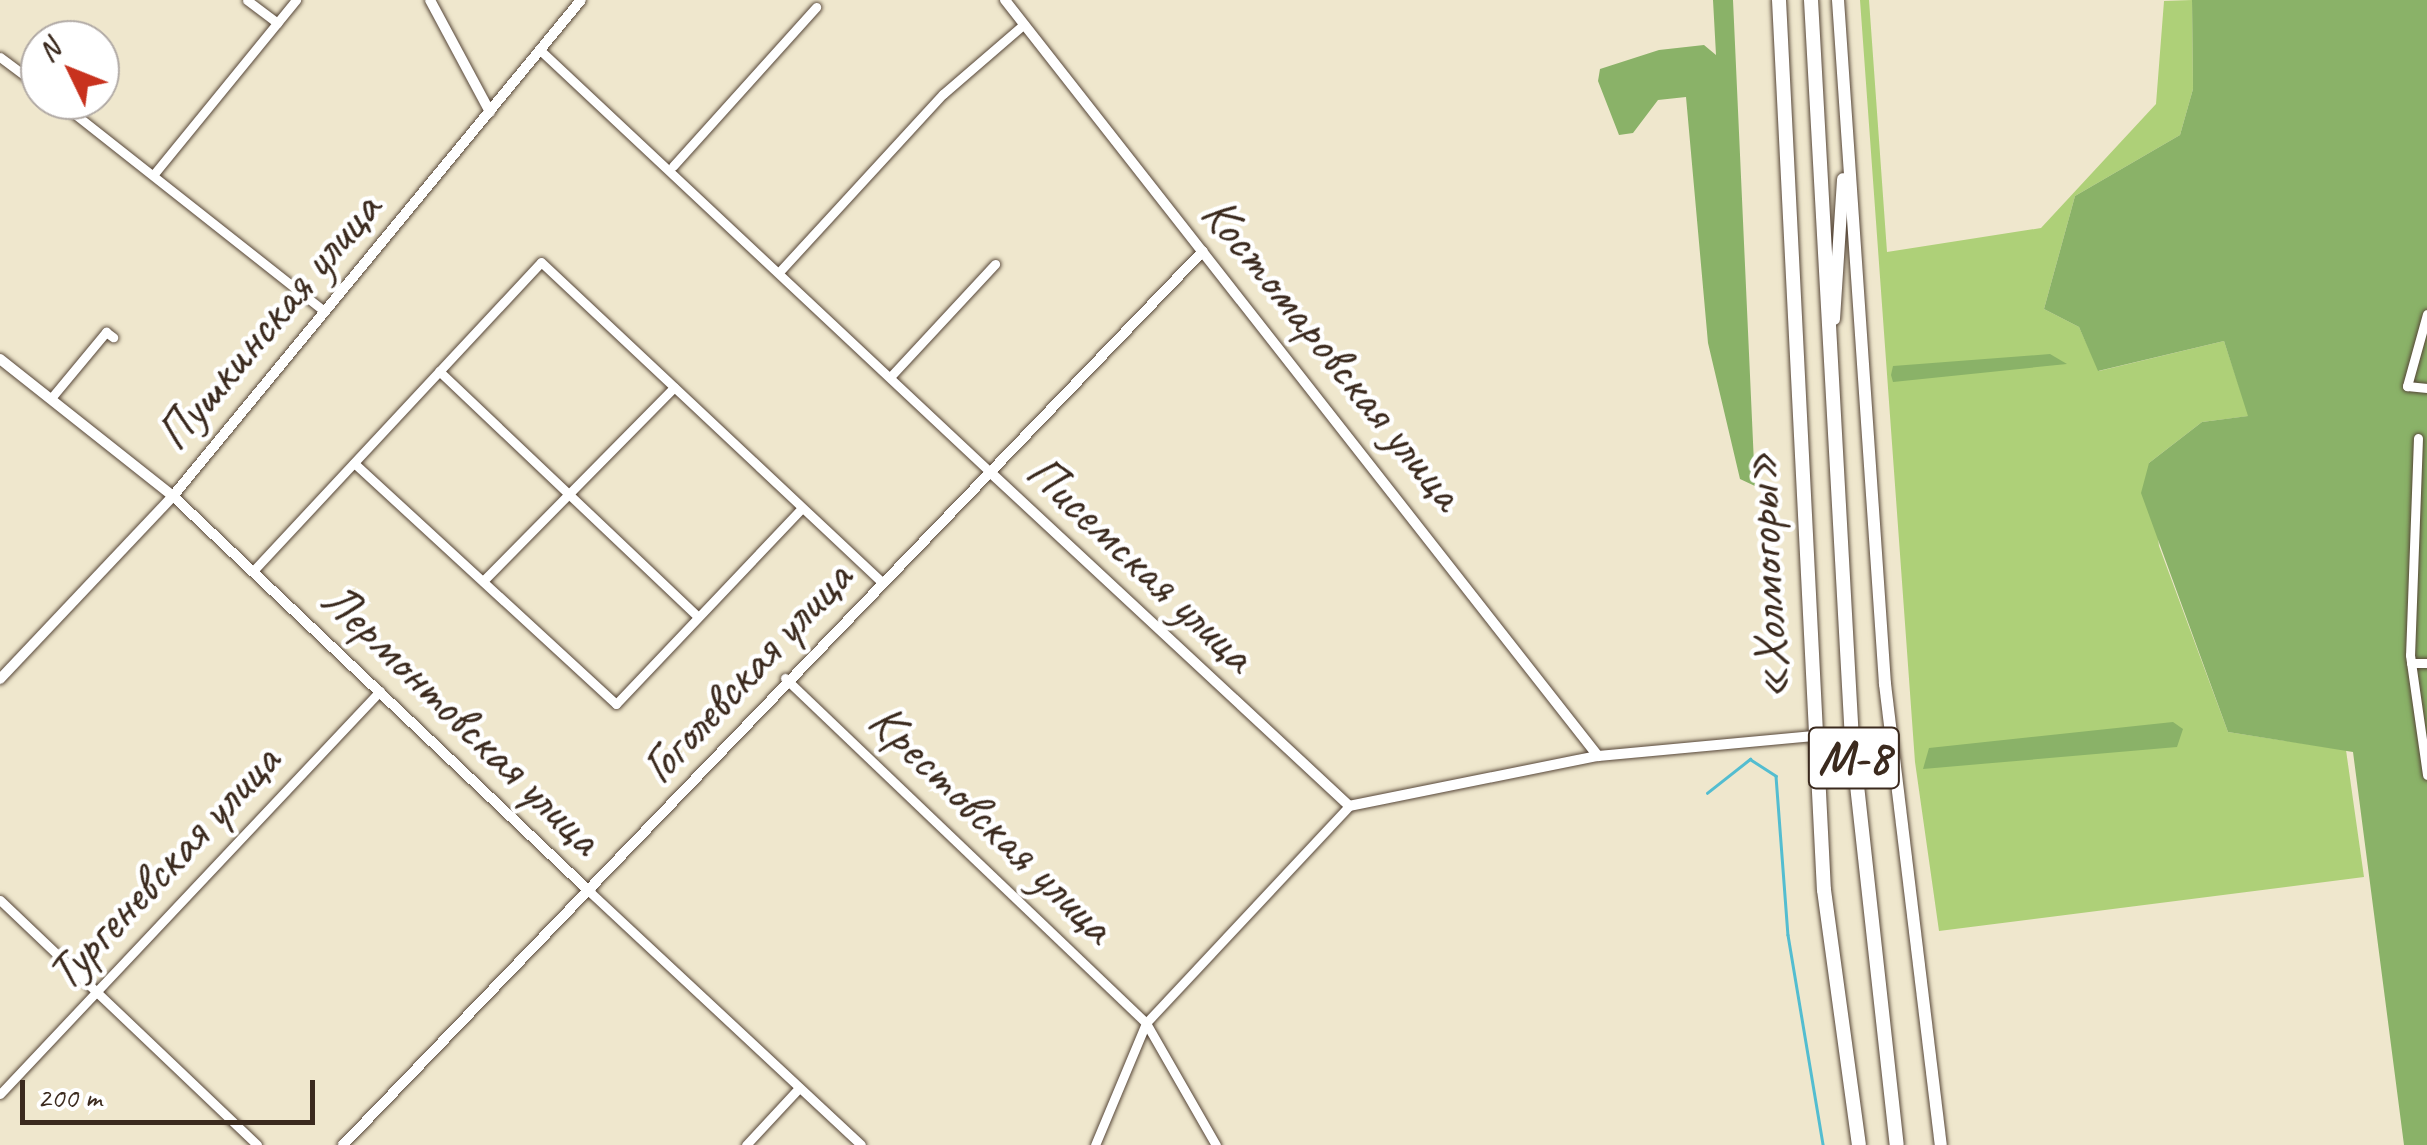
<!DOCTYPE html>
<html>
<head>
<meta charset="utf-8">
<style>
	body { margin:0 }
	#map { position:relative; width:2427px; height:1145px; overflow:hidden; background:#efe7cd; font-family:Caveat,sans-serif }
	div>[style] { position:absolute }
	.green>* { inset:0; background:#aed078 }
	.forest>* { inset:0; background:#8ab268 }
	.stream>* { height:2.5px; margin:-1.25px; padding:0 1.25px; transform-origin:1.25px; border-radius:1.25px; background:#53bdd0 }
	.roads { filter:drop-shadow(0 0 2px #564638) drop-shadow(0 0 2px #564638) }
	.minor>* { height:9px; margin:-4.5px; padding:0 4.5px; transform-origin:4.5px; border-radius:4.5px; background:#fff }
	.tertiary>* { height:10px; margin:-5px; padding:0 5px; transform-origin:5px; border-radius:5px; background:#fff }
	.secondary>* { height:12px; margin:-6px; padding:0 6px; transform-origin:6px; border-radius:6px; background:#fff }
	.trunk>* { height:14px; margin:-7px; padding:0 7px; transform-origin:7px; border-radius:7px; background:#fff }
	span { translate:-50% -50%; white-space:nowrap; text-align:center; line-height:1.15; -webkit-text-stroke:9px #fff; paint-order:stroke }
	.shield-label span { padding:2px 8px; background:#fff; border:2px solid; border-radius:8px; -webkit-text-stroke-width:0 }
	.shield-label { font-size:48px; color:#3b2a1e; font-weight:700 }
	.street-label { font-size:50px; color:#3b2a1e }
	.north { position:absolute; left:20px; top:20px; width:100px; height:100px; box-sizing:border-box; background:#fff; border:2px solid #b1aaa5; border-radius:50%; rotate:313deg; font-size:28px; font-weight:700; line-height:40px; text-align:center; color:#3b2a1e }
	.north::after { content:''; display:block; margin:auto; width:35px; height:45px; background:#c8321e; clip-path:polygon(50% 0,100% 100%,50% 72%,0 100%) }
	.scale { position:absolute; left:20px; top:1080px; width:295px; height:45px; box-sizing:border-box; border:5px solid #3b2a1e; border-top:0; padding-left:12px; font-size:30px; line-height:35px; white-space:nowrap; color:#3b2a1e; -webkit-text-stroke:8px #fff; paint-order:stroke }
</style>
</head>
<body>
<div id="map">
	<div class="green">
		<i style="clip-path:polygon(1860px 0,1869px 0,1887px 252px,2041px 228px,2156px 104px,2164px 1px,2192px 0,2193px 89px,2180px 135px,2075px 196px,2044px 309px,2079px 327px,2099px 371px,2224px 341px,2249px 416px,2202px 422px,2149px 463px,2159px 546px,2228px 732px,2346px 750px,2364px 877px,1939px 931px,1915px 762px)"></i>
	</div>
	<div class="forest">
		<i style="clip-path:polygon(1713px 0,1733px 0,1755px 486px,1740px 479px,1708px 343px,1686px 97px,1658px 100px,1633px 133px,1619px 135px,1598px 81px,1600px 69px,1659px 50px,1704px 45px,1716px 55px)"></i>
		<i style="clip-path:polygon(2192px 0,2427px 0,2427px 1145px,2404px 1145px,2353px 752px,2228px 732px,2141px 493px,2149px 463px,2202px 422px,2248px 416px,2224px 341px,2098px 371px,2079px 327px,2044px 309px,2075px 196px,2180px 135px,2193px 89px)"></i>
		<i style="clip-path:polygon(2050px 354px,2067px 364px,1893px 382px,1891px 375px,1893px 366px)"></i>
		<i style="clip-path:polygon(2173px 722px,2183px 729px,2177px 747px,1923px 769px,1929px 748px)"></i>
	</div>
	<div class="stream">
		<i style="left:1707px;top:793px;width:55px;rotate:-38.3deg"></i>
		<i style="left:1750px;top:759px;width:31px;rotate:33deg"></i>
		<i style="left:1776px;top:776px;width:159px;rotate:85.7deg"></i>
		<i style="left:1788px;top:935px;width:213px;rotate:80.5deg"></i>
	</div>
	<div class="roads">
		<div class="minor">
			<i style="left:247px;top:0;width:38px;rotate:37deg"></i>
			<i style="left:540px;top:50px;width:617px;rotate:43.16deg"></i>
			<i style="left:0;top:57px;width:50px;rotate:36.9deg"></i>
			<i style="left:57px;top:100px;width:340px;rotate:38.3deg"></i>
			<i style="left:673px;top:166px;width:214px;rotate:-48deg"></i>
			<i style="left:154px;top:174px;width:225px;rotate:-50.8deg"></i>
			<i style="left:781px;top:270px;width:239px;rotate:-47.4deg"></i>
			<i style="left:943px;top:94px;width:107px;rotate:-40.8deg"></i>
			<i style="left:2427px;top:314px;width:75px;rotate:105.5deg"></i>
			<i style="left:2407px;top:386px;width:20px;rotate:6deg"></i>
			<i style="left:439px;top:371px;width:357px;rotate:43.5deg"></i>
			<i style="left:891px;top:376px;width:153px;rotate:-47.1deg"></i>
			<i style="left:52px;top:397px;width:85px;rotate:-50.3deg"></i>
			<i style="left:106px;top:332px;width:9px;rotate:36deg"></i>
			<i style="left:2418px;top:438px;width:217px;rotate:92.1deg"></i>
			<i style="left:2410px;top:655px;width:121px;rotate:81.9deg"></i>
			<i style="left:354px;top:463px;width:356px;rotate:42.6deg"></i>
			<i style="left:616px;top:704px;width:270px;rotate:-46.5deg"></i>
			<i style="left:253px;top:571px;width:422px;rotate:-47deg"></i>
			<i style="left:541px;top:262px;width:468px;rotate:43.2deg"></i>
			<i style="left:483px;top:581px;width:272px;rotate:-45.4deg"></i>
			<i style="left:2411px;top:663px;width:16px"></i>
			<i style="left:785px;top:678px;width:499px;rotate:43.7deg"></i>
			<i style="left:1146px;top:1023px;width:141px;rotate:60.2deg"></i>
			<i style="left:591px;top:893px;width:369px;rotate:43deg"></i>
			<i style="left:0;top:900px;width:355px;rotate:43.6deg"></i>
			<i style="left:0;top:1094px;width:554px;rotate:-46.68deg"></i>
			<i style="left:746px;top:1145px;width:78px;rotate:-47.1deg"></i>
			<i style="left:1095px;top:1145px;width:132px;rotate:-67.3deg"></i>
			<i style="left:1146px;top:1023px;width:297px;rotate:-46.9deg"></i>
		</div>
		<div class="tertiary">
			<i style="left:430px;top:0;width:127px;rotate:61.8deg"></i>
			<i style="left:1005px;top:0;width:961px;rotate:51.89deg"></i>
			<i style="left:0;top:359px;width:221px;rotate:38.4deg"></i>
			<i style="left:173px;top:496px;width:576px;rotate:43.52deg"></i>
			<i style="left:990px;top:472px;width:490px;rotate:42.9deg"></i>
			<i style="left:1349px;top:806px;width:254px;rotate:-11.4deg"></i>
			<i style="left:1598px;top:756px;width:217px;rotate:-5.3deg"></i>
			<i style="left:0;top:679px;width:252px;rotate:-46.6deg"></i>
			<i style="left:173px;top:496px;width:642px;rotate:-50.56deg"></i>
			<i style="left:343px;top:1145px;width:1240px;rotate:-46.11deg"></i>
		</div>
		<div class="secondary">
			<i style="left:1838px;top:0;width:686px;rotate:86.07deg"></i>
			<i style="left:1885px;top:684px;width:464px;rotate:83.1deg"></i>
			<i style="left:1834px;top:319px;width:140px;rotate:-86.3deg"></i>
		</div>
		<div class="trunk">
			<i style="left:1779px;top:0;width:891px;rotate:87.11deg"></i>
			<i style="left:1824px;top:890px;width:257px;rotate:82.2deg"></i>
			<i style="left:1811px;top:0;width:741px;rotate:86.83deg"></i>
			<i style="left:1852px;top:740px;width:407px;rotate:83.7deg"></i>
		</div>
	</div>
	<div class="shield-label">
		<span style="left:1854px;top:758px">М-8</span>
	</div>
	<div class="street-label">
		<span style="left:268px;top:321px;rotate:-50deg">Пушкинская улица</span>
		<span style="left:1333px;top:353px;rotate:51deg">Костомаровская улица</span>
		<span style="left:1141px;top:563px;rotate:43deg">Писемская улица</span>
		<span style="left:1766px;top:576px;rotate:-93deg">«Холмогоры»</span>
		<span style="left:746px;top:672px;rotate:-47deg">Гоголевская улица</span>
		<span style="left:462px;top:718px;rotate:44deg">Лермонтовская улица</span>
		<span style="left:992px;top:823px;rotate:44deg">Крестовская улица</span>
		<span style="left:163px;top:867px;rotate:-47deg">Тургеневская улица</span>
	</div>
	<div class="north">N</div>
	<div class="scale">200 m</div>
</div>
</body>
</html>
